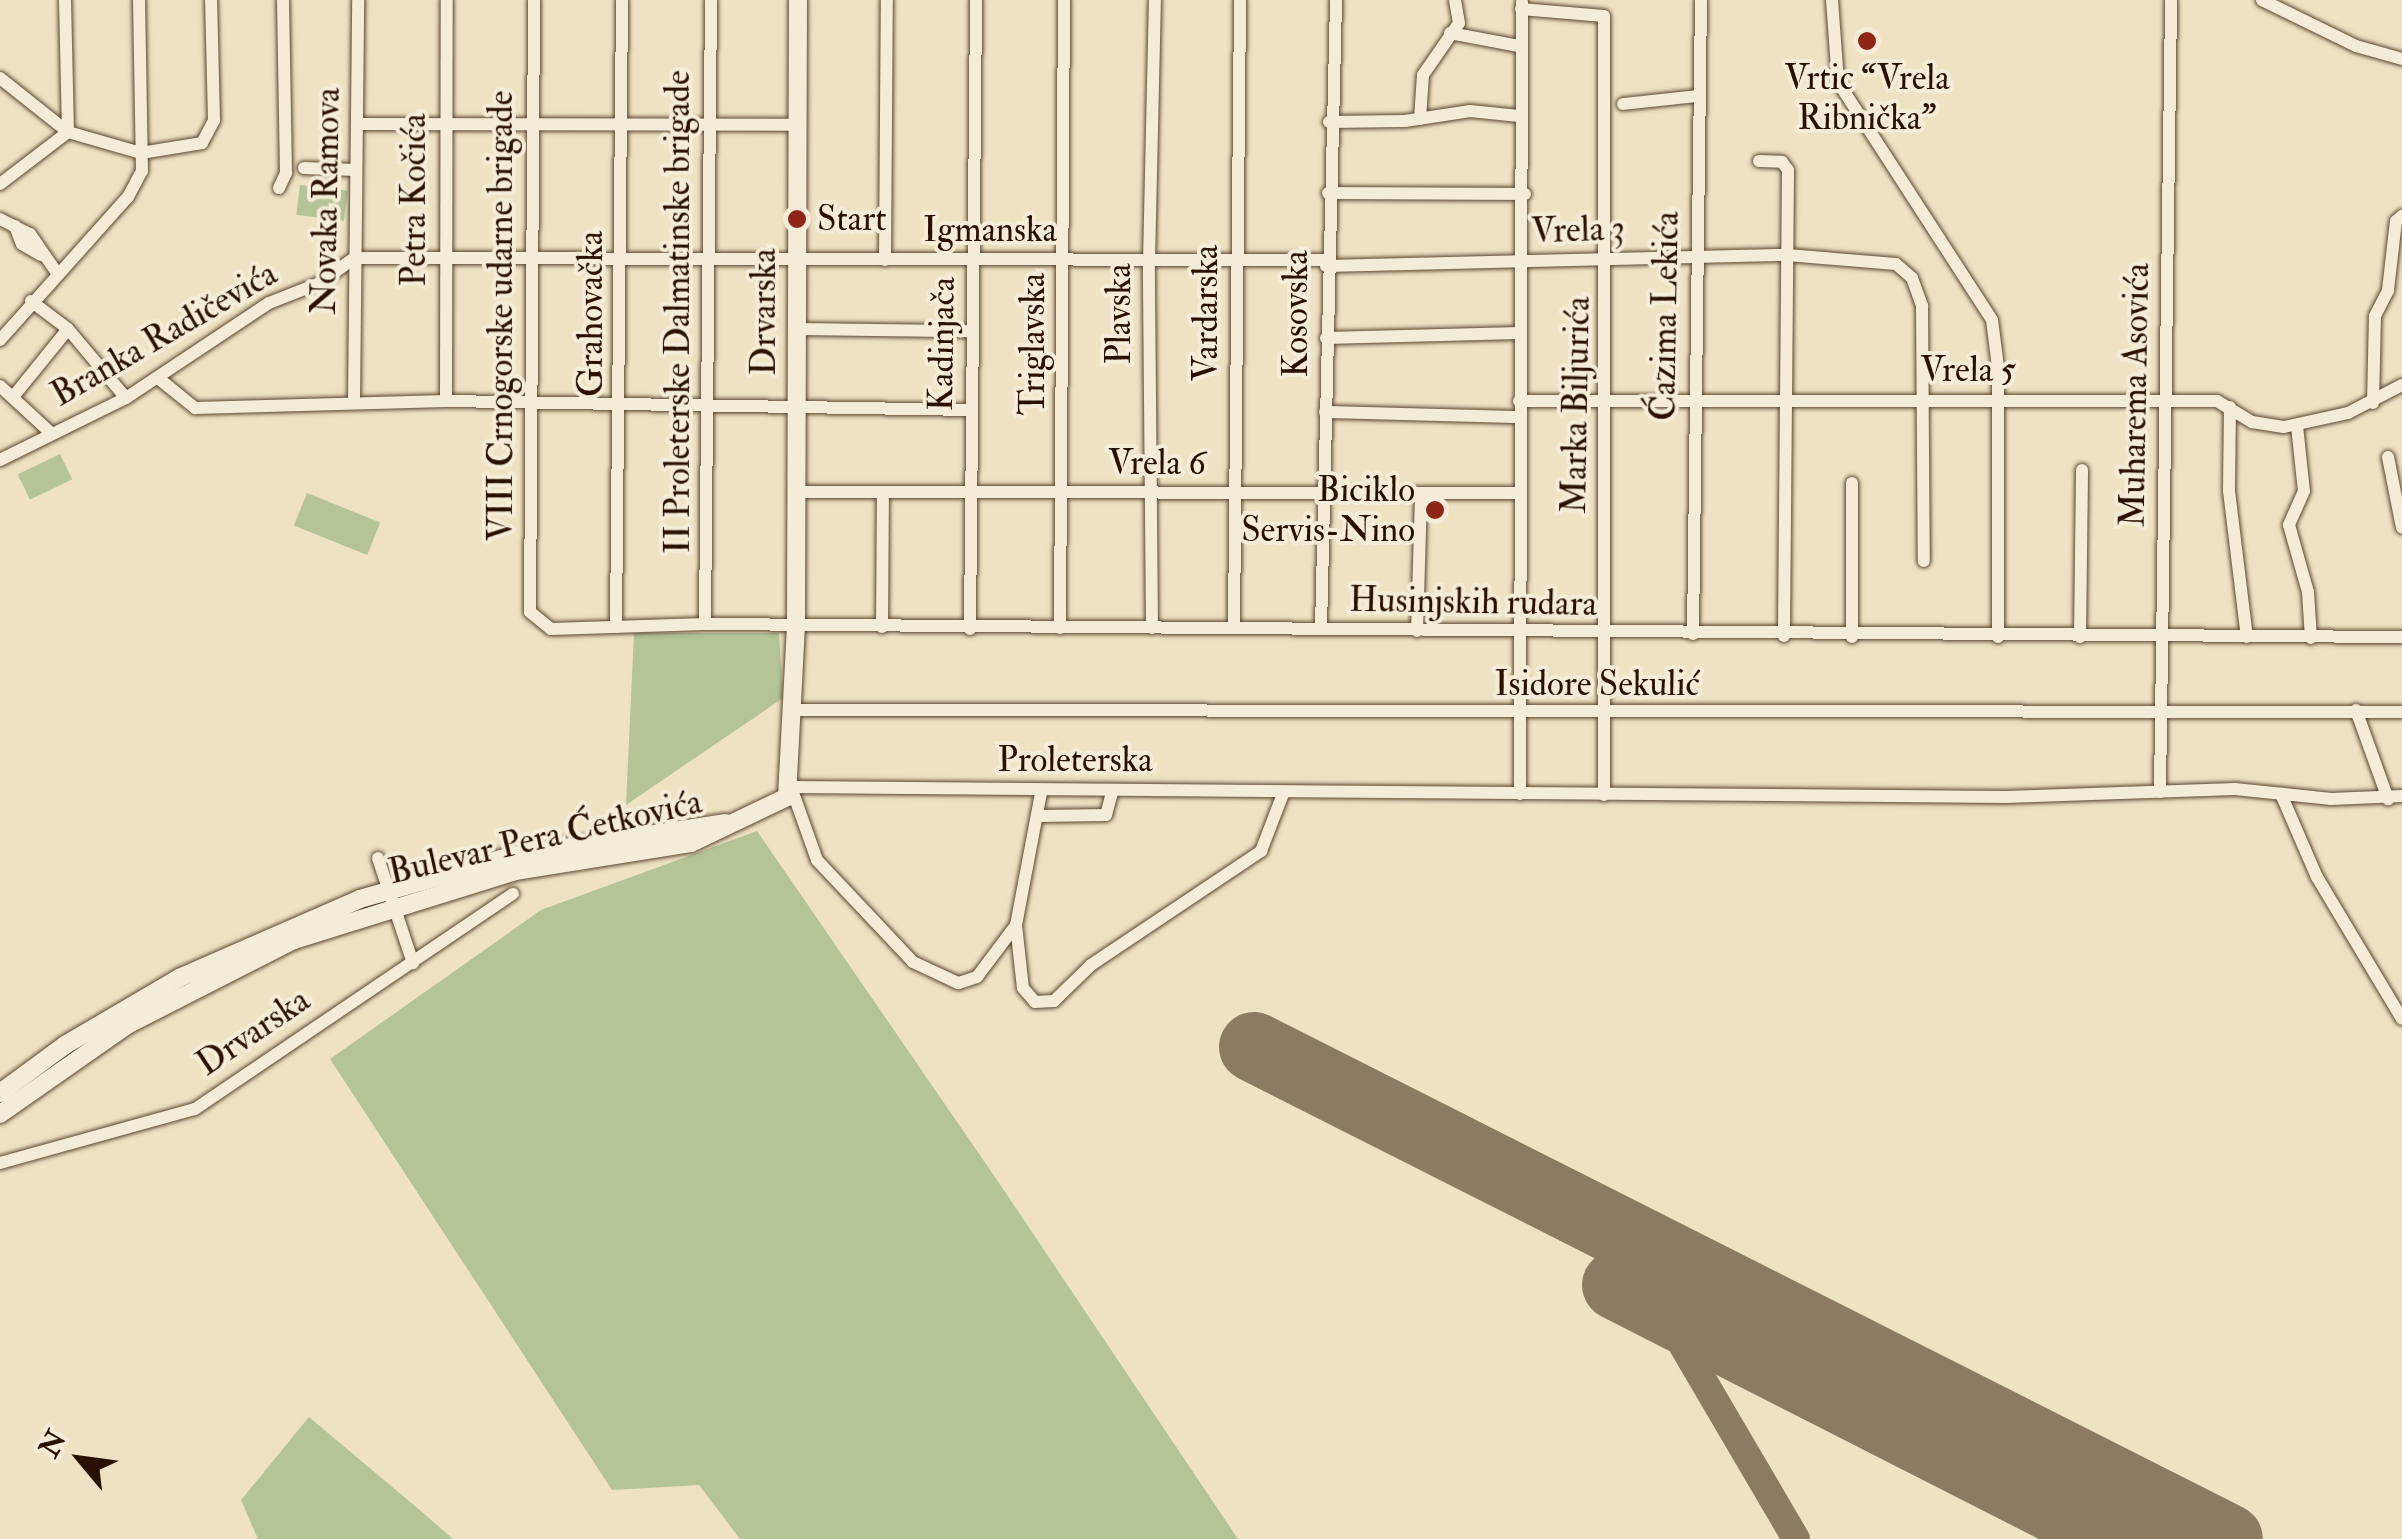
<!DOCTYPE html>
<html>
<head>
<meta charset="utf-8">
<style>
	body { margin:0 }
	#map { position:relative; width:2402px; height:1539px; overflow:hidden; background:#eee2c3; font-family:"IM FELL Double Pica",serif }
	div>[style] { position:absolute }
	.green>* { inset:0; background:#b4c497; transform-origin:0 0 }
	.taxiway>* { height:28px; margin:-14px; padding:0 14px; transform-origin:14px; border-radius:14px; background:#8c7a62 }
	.runway>* { height:70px; margin:-35px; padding:0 35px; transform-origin:35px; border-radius:35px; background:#8c7a62 }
	.roads { filter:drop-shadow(0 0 2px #5a4531) drop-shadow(0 0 2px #5a4531) }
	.minor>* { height:12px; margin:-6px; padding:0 6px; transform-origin:6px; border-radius:6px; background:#f4ecd8 }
	.secondary>* { height:18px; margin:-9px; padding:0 9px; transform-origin:9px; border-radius:9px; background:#f4ecd8 }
	.dots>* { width:28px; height:28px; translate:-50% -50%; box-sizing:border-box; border:5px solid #f4ecd8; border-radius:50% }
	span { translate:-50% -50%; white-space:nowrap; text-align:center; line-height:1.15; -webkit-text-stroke:8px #f4ecd8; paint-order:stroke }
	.poi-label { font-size:35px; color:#291100 }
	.left { translate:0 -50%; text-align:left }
	.right { translate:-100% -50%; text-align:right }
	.street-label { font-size:35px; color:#291100 }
	.north { position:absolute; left:30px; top:1409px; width:100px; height:100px; -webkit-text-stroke:8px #f4ecd8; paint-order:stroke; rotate:299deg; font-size:28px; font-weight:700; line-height:40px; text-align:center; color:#291100 }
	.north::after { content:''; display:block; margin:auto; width:35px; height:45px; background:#291100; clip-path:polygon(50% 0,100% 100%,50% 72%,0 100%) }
</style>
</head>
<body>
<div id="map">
	<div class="green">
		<i style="left:300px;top:185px;width:48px;height:30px;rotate:7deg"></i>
		<i style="left:60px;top:454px;width:28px;height:47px;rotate:64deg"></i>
		<i style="left:307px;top:493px;width:79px;height:35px;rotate:22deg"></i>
		<i style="clip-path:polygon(634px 633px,779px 633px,783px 698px,626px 805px)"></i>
		<i style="clip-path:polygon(757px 831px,997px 1180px,1238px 1539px,740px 1539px,699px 1485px,612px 1490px,330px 1059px,541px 910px)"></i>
		<i style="clip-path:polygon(309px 1417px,422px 1512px,453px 1539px,258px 1539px,241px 1500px)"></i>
	</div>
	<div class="taxiway">
		<i style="left:1660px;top:1307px;width:269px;rotate:59.6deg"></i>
		<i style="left:1692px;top:1354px;width:17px;rotate:-57deg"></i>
		<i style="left:1701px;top:1340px;width:14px;rotate:-21deg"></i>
	</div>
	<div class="runway">
		<i style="left:1254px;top:1047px;width:1091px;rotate:26.8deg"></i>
		<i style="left:1617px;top:1285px;width:560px;rotate:26.98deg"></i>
	</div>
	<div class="roads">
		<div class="minor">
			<i style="left:65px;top:0;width:132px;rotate:88.7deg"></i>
			<i style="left:534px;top:0;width:612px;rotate:90.37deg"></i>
			<i style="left:530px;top:612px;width:27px;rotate:39deg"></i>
			<i style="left:551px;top:629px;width:154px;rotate:-1.9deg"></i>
			<i style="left:705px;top:624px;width:1697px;rotate:0.44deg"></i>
			<i style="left:1832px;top:0;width:82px;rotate:85.8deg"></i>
			<i style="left:1838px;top:82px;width:283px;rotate:57.1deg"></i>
			<i style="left:1992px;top:320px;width:47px;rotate:82.7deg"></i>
			<i style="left:1998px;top:367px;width:270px;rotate:90deg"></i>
			<i style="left:2262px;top:0;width:105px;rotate:26.1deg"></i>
			<i style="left:2356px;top:46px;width:48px;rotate:15.8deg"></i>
			<i style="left:1521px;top:9px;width:83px;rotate:4.8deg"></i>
			<i style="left:1604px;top:16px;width:779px;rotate:90deg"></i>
			<i style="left:1450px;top:33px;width:70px;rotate:10.7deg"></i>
			<i style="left:0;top:78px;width:87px;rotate:38.5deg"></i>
			<i style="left:1623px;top:104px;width:75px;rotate:-6.1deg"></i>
			<i style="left:1420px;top:119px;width:44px;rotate:-86.1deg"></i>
			<i style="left:1423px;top:75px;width:63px;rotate:-55.3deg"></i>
			<i style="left:1459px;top:23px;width:23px;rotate:-100deg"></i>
			<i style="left:1329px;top:122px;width:76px;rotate:-0.8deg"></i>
			<i style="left:1405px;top:121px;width:66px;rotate:-8.7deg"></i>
			<i style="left:1470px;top:111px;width:49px;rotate:5.8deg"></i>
			<i style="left:358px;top:124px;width:439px;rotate:0.1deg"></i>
			<i style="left:1759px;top:161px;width:23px;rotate:2deg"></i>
			<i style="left:1782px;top:162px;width:10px;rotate:53deg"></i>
			<i style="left:1788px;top:170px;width:466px;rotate:90.5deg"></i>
			<i style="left:304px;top:168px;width:52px;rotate:2.2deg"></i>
			<i style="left:0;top:184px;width:86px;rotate:-37.4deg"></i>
			<i style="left:68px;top:132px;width:76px;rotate:16deg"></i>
			<i style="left:141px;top:153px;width:62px;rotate:-9.3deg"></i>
			<i style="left:202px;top:143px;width:26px;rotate:-62deg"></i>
			<i style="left:214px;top:120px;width:120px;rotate:-91.4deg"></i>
			<i style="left:279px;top:188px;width:17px;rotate:-65deg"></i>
			<i style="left:286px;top:173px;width:173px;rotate:-91deg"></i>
			<i style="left:1328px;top:193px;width:197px;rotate:0.3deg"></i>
			<i style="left:0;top:219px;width:34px;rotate:27deg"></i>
			<i style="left:30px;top:234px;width:47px;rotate:55.3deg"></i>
			<i style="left:15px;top:226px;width:19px;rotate:69deg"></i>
			<i style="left:22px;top:244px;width:22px;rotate:30deg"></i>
			<i style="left:885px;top:260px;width:260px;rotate:-89.6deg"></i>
			<i style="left:1326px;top:266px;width:461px;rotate:-1.4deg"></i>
			<i style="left:1787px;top:255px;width:109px;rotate:4.7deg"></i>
			<i style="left:1896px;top:264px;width:21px;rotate:41deg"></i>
			<i style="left:1912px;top:278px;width:30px;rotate:70deg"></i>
			<i style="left:1922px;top:306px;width:255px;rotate:89.6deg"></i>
			<i style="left:31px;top:301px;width:46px;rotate:37.1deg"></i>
			<i style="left:68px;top:329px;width:90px;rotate:50deg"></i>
			<i style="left:797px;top:329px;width:175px;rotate:0.7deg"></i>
			<i style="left:1326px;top:338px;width:193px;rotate:-1.5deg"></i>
			<i style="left:0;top:340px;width:192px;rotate:-48.2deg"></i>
			<i style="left:128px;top:197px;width:30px;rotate:-62deg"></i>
			<i style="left:142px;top:171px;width:171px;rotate:-91deg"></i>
			<i style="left:158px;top:378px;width:48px;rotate:39deg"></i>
			<i style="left:195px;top:408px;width:251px;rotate:-1.6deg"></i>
			<i style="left:446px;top:401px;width:526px;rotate:0.98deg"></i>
			<i style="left:0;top:386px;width:69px;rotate:42.7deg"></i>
			<i style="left:13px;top:397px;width:87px;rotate:-51deg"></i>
			<i style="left:446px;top:401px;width:401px;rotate:-89.9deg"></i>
			<i style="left:1519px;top:401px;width:698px"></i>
			<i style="left:2217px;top:401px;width:41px;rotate:31deg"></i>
			<i style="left:2252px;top:422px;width:32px;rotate:9deg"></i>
			<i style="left:2284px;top:427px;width:66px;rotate:-12.3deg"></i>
			<i style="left:2348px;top:413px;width:61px;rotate:-27.4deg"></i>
			<i style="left:354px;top:402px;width:402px;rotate:-89.4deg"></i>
			<i style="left:2373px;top:403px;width:87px;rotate:-88.7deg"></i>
			<i style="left:2375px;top:316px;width:29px;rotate:-63deg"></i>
			<i style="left:2388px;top:290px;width:69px;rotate:-83.4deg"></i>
			<i style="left:2396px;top:221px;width:8px;rotate:-40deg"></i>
			<i style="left:2230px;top:407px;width:84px;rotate:90.7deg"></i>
			<i style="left:2229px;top:491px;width:147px;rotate:83deg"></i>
			<i style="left:1325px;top:412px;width:193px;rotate:1.5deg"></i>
			<i style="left:2297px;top:426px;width:65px;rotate:83.9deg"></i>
			<i style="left:2304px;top:491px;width:37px;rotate:114deg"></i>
			<i style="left:2289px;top:525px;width:70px;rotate:74.2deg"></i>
			<i style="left:2308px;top:592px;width:46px;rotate:86.3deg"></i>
			<i style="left:2388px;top:457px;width:72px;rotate:78.8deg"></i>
			<i style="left:0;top:460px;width:140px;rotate:-26.2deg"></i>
			<i style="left:126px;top:398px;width:172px;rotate:-33.6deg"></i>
			<i style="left:269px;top:303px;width:55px;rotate:-21.4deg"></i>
			<i style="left:320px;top:283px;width:42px;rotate:-36.3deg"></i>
			<i style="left:354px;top:258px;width:972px;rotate:0.12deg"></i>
			<i style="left:1852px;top:483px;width:154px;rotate:90deg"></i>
			<i style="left:797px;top:492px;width:720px;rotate:0.08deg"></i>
			<i style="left:705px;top:624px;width:624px;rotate:-89.45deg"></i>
			<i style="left:616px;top:627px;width:627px;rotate:-89.45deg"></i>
			<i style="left:882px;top:627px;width:135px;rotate:-89.6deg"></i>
			<i style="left:1234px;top:627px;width:627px;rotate:-89.45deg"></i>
			<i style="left:1060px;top:628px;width:628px;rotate:-89.64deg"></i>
			<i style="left:1152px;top:628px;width:367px;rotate:-90.5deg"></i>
			<i style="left:1149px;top:261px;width:261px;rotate:-88.7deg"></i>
			<i style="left:970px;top:629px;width:629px;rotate:-89.45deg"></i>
			<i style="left:1321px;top:629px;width:629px;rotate:-88.63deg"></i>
			<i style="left:1417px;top:631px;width:138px;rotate:-88.3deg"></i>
			<i style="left:1693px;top:634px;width:634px;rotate:-89.28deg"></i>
			<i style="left:2080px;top:637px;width:167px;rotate:-89.3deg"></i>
			<i style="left:791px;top:710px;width:1611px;rotate:0.07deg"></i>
			<i style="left:2356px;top:710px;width:95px;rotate:70.2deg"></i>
			<i style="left:2160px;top:792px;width:792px;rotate:-89.2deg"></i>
			<i style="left:1041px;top:793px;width:134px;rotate:100.7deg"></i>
			<i style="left:1016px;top:925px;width:65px;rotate:126.9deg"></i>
			<i style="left:977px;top:977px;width:20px;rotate:162deg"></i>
			<i style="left:958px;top:983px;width:50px;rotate:-155deg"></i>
			<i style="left:913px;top:962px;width:140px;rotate:-133.3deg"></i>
			<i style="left:817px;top:860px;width:77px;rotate:-109.6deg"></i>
			<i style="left:791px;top:787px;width:1215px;rotate:0.47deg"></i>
			<i style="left:2006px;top:797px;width:229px;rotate:-2deg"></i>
			<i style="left:2235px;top:789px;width:97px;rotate:5.9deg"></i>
			<i style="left:2331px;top:799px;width:71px;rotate:-2.4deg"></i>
			<i style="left:1520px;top:794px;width:792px;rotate:-89.86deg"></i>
			<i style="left:2281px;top:794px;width:90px;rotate:66.6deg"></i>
			<i style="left:2317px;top:877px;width:165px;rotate:59.1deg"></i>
			<i style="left:1039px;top:816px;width:67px;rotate:-0.9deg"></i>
			<i style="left:1106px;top:815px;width:23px;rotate:-75deg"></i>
			<i style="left:378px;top:858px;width:111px;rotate:71.6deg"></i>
			<i style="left:1016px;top:925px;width:63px;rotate:83.7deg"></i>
			<i style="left:1023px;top:988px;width:18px;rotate:49deg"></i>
			<i style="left:1035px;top:1002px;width:19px;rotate:-3deg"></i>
			<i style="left:1054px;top:1001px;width:52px;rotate:-44.2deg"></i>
			<i style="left:1091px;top:965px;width:205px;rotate:-33.8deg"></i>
			<i style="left:1261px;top:851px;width:61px;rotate:-68.9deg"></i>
			<i style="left:0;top:1163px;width:202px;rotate:-15.5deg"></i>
			<i style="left:195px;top:1109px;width:384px;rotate:-34.1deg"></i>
		</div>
		<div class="secondary">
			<i style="left:0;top:1093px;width:81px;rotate:-36.4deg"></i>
			<i style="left:65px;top:1045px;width:132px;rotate:-30.4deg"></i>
			<i style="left:179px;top:978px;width:197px;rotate:-23.6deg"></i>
			<i style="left:360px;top:899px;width:158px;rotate:-15.8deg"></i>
			<i style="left:512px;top:856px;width:216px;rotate:-8.8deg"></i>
			<i style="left:0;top:1114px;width:155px;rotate:-35deg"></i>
			<i style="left:127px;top:1025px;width:187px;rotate:-27deg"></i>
			<i style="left:294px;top:940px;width:232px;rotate:-17.3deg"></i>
			<i style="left:516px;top:871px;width:177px;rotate:-9.1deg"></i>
			<i style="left:691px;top:843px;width:106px;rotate:-25.6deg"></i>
			<i style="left:787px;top:797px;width:172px;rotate:-87deg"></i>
			<i style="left:796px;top:625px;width:625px;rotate:-89.82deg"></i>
		</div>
	</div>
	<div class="dots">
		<i style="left:1867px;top:41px;background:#8f2418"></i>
		<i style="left:797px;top:219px;background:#8f2418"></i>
		<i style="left:1435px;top:510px;background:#8f2418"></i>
	</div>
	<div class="poi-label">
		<span style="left:1867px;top:98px">Vrtic “Vrela<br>Ribnička”</span>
		<span class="left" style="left:817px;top:219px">Start</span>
		<span class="right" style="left:1415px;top:510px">Biciklo<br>Servis-Nino</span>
	</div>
	<div class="street-label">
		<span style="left:414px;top:200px;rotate:-90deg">Petra Kočića</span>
		<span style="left:326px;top:201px;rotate:-89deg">Novaka Ramova</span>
		<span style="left:990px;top:230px">Igmanska</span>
		<span style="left:1578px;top:230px;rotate:-2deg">Vrela 3</span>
		<span style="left:678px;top:312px;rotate:-90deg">II Proleterske Dalmatinske brigade</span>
		<span style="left:764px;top:312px;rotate:-90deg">Drvarska</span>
		<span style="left:1206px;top:313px;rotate:-90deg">Vardarska</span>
		<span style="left:591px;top:314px;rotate:-90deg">Grahovačka</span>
		<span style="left:1119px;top:314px;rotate:-90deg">Plavska</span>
		<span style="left:1296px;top:314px;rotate:-90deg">Kosovska</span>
		<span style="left:501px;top:316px;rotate:-90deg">VIII Crnogorske udarne brigade</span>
		<span style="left:1665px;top:316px;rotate:-89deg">Ćazima Lekića</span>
		<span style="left:164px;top:334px;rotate:-30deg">Branka Radičevića</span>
		<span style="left:942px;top:344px;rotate:-89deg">Kadinjača</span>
		<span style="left:1033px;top:344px;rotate:-90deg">Triglavska</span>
		<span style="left:1968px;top:370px">Vrela 5</span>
		<span style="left:2135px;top:395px;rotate:-89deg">Muharema Asovića</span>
		<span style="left:1576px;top:405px;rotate:-89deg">Marka Biljurića</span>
		<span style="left:1157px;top:463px">Vrela 6</span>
		<span style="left:1473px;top:602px;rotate:1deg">Husinjskih rudara</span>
		<span style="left:1597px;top:684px">Isidore Sekulić</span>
		<span style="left:1075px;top:760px">Proleterska</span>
		<span style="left:545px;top:837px;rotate:-13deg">Bulevar Pera Ćetkovića</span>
		<span style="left:253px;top:1032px;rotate:-34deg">Drvarska</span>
	</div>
	<div class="north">N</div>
</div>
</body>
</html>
